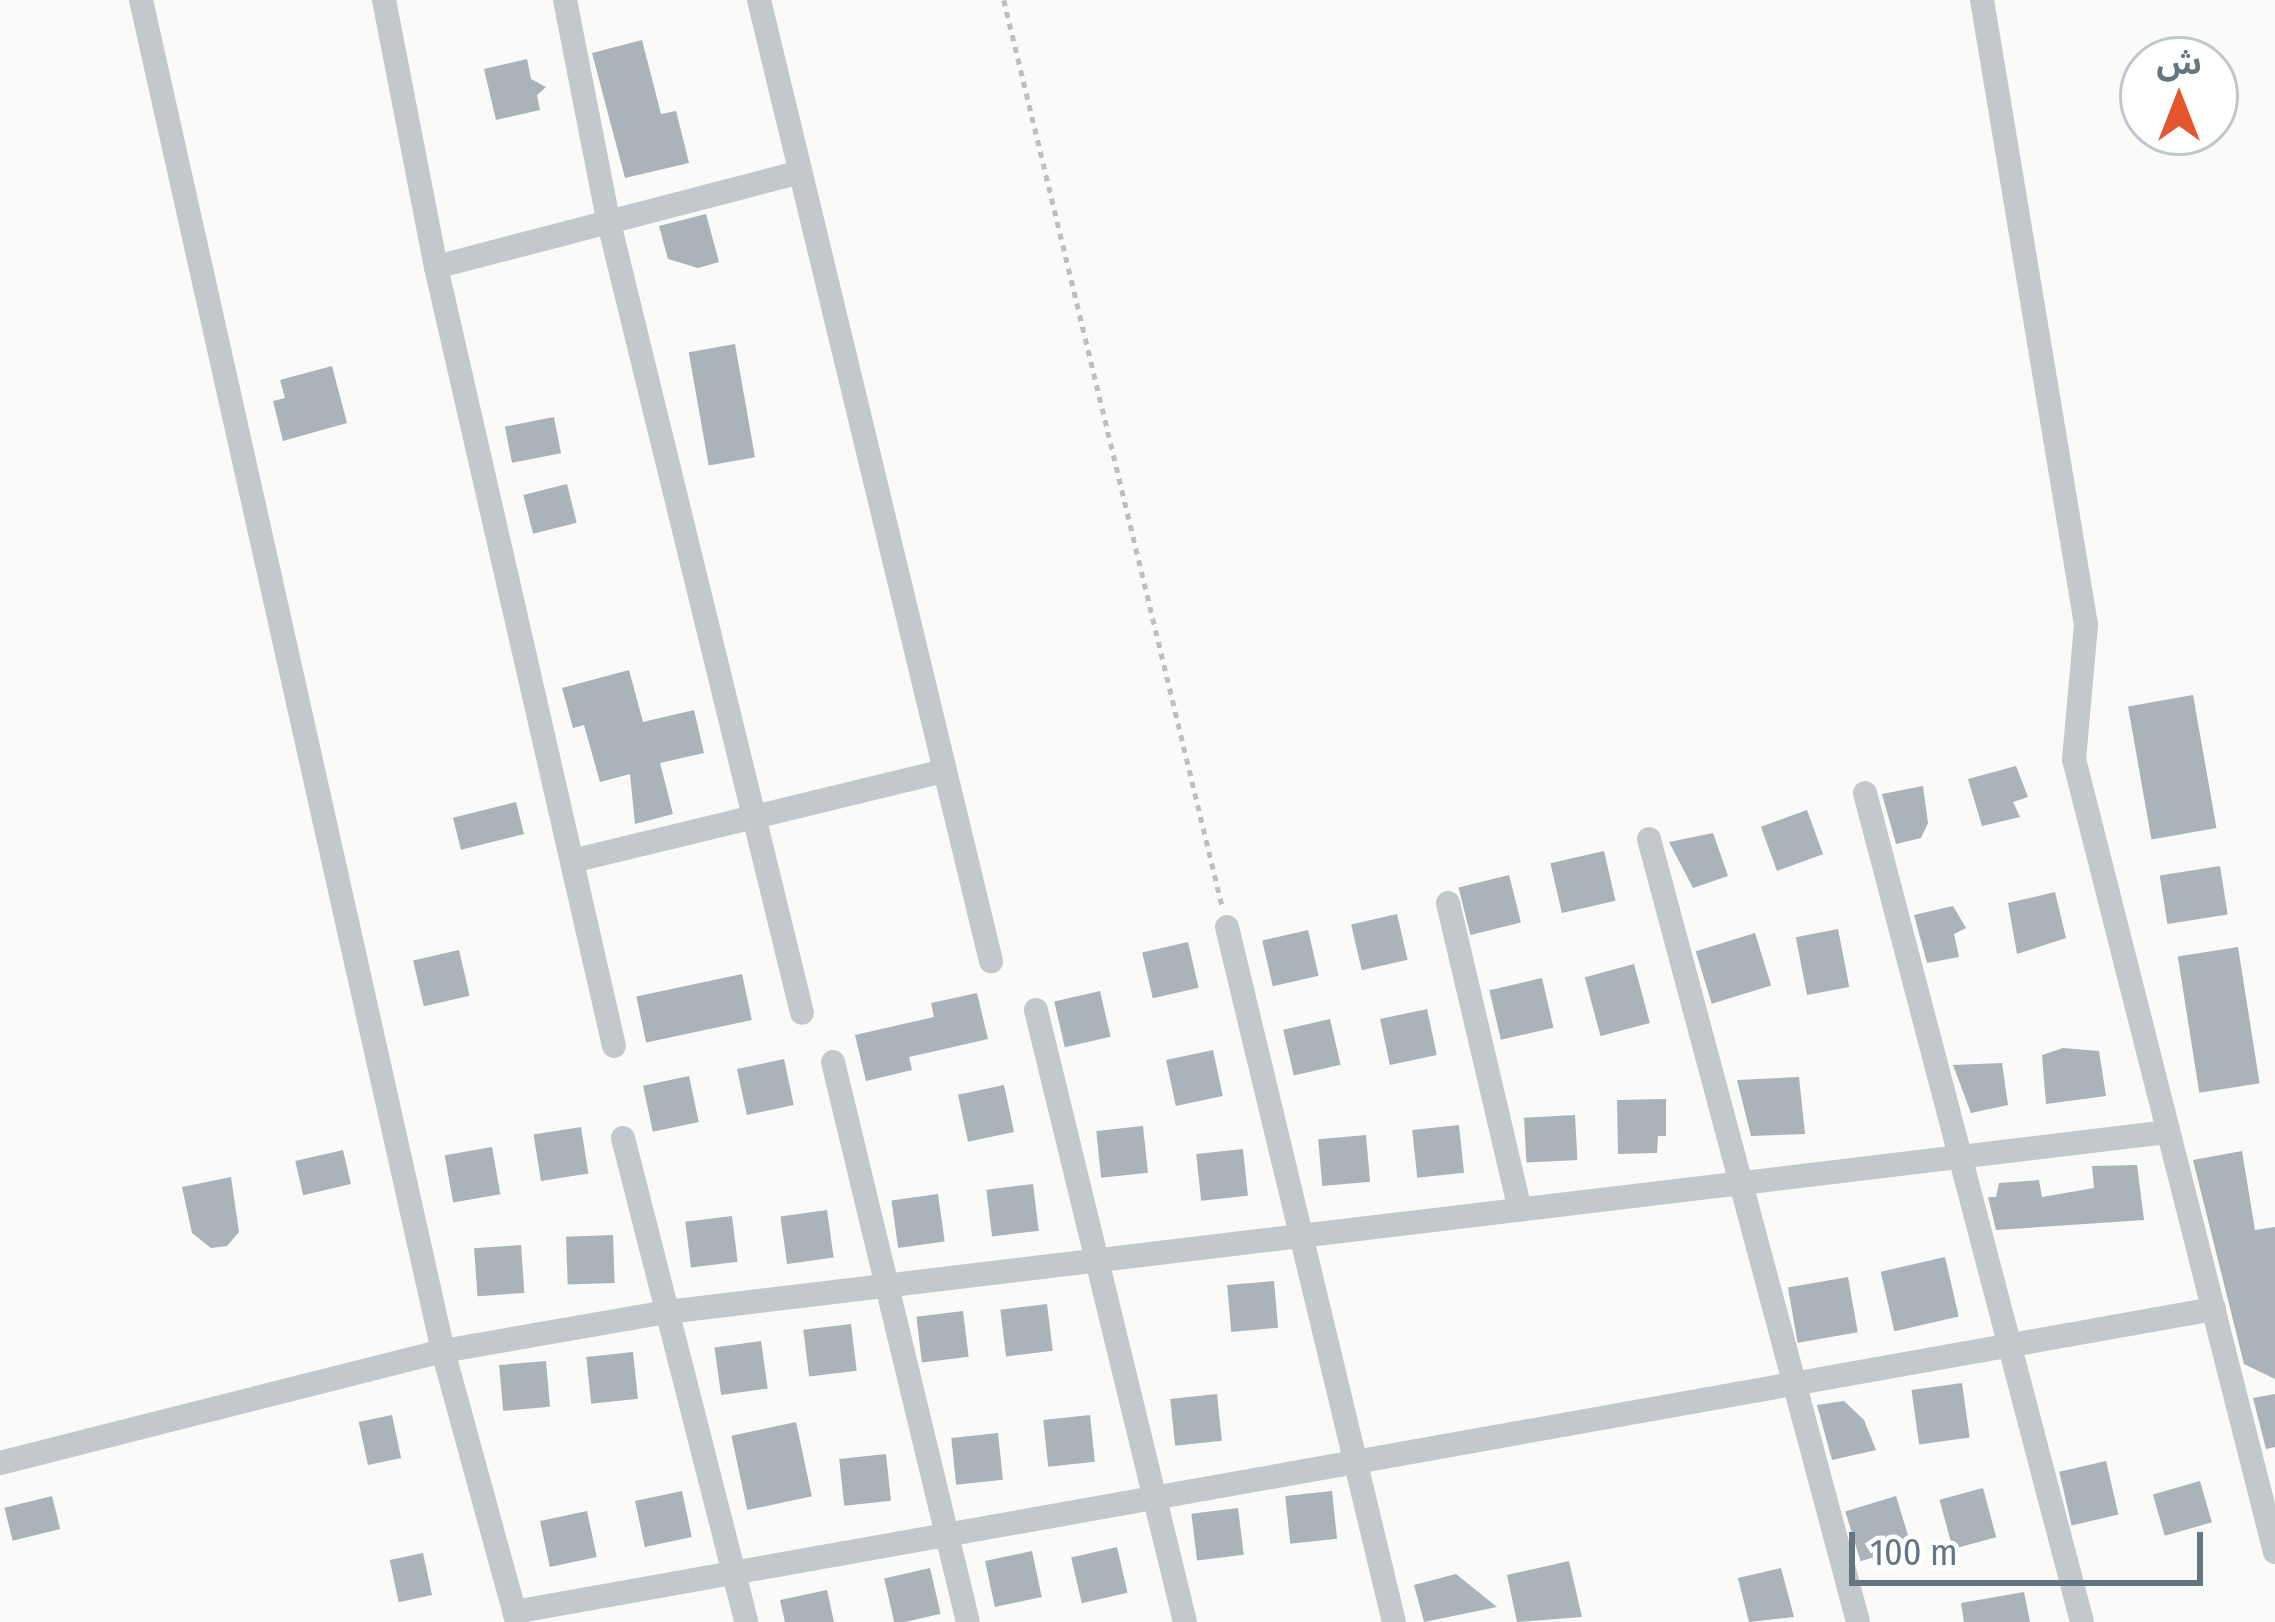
<!DOCTYPE html>
<html>
<head>
<meta charset="utf-8">
<style>
	body { margin:0 }
	#map { position:relative; width:2275px; height:1622px; overflow:hidden; background:#fafaf8; font-family:"Fira Sans Condensed","Noto Sans Arabic",sans-serif }
	div>[style] { position:absolute }
	.building>* { inset:0; background:#aab3b9; transform-origin:0 0 }
	.path>* { height:4.5px; margin-top:-2.25px; transform-origin:0; background:repeating-linear-gradient(90deg,#bbbfc2 0 6px,transparent 0 12px) }
	.minor>* { height:24px; margin:-12px; padding:0 12px; transform-origin:12px; border-radius:12px; background:#c3c8cc }
	span { translate:-50% -50%; white-space:nowrap; text-align:center; line-height:1.15; -webkit-text-stroke:12px #fff; paint-order:stroke }
	.north { position:absolute; left:2119px; top:36px; width:120px; height:120px; box-sizing:border-box; background:#fff; border:3px solid #c1c8cd; border-radius:50%; rotate:0deg; font-size:33px; font-weight:700; line-height:48px; text-align:center; color:#657683 }
	.north::after { content:''; display:block; margin:auto; width:42px; height:54px; background:#e4572e; clip-path:polygon(50% 0,100% 100%,50% 72%,0 100%) }
	.scale { position:absolute; left:1849px; top:1532px; width:354px; height:54px; box-sizing:border-box; border:6px solid #657683; border-top:0; padding-left:15px; font-size:36px; line-height:42px; white-space:nowrap; color:#657683; -webkit-text-stroke:9px #fff; paint-order:stroke }
</style>
</head>
<body>
<div id="map">
	<div class="building">
		<i style="clip-path:polygon(642px 40px,661px 114px,676px 111px,689px 163px,625px 178px,592px 53px)"></i>
		<i style="clip-path:polygon(527px 59px,531px 79px,546px 87px,537px 95px,540px 110px,496px 120px,484px 69px)"></i>
		<i style="clip-path:polygon(706px 214px,719px 262px,698px 268px,668px 259px,659px 226px)"></i>
		<i style="left:735px;top:344px;width:115px;height:47px;rotate:80deg"></i>
		<i style="clip-path:polygon(332px 366px,347px 423px,283px 441px,273px 401px,285px 398px,280px 380px)"></i>
		<i style="left:554px;top:417px;width:37px;height:50px;rotate:79deg"></i>
		<i style="left:567px;top:484px;width:40px;height:45px;rotate:76deg"></i>
		<i style="clip-path:polygon(629px 670px,643px 722px,694px 710px,704px 753px,660px 763px,673px 814px,635px 824px,630px 774px,600px 782px,584px 725px,573px 728px,562px 688px)"></i>
		<i style="left:2193px;top:695px;width:135px;height:66px;rotate:80deg"></i>
		<i style="clip-path:polygon(2016px 766px,2028px 797px,2013px 802px,2020px 817px,1982px 826px,1968px 779px)"></i>
		<i style="clip-path:polygon(1923px 786px,1928px 823px,1921px 838px,1896px 844px,1882px 794px)"></i>
		<i style="left:516px;top:802px;width:33px;height:65px;rotate:76deg"></i>
		<i style="left:1807px;top:810px;width:47px;height:49px;rotate:70deg"></i>
		<i style="clip-path:polygon(1713px 833px,1728px 876px,1693px 888px,1669px 842px)"></i>
		<i style="left:1604px;top:851px;width:51px;height:55px;rotate:77deg"></i>
		<i style="left:2220px;top:866px;width:49px;height:61px;rotate:81deg"></i>
		<i style="left:1509px;top:875px;width:49px;height:52px;rotate:76deg"></i>
		<i style="clip-path:polygon(2055px 892px,2066px 938px,2017px 954px,2008px 903px)"></i>
		<i style="clip-path:polygon(1953px 906px,1966px 928px,1954px 934px,1959px 957px,1927px 963px,1914px 915px)"></i>
		<i style="left:1397px;top:914px;width:47px;height:47px;rotate:77deg"></i>
		<i style="left:1838px;top:929px;width:59px;height:43px;rotate:79deg"></i>
		<i style="left:1308px;top:930px;width:47px;height:47px;rotate:77deg"></i>
		<i style="left:1755px;top:933px;width:55px;height:62px;rotate:73deg"></i>
		<i style="left:1188px;top:942px;width:47px;height:47px;rotate:77deg"></i>
		<i style="left:2238px;top:947px;width:138px;height:61px;rotate:81deg"></i>
		<i style="left:459px;top:950px;width:47px;height:47px;rotate:77deg"></i>
		<i style="left:1634px;top:964px;width:61px;height:51px;rotate:75deg"></i>
		<i style="left:742px;top:974px;width:47px;height:108px;rotate:78deg"></i>
		<i style="left:1542px;top:978px;width:51px;height:54px;rotate:77deg"></i>
		<i style="left:1100px;top:991px;width:47px;height:47px;rotate:77deg"></i>
		<i style="clip-path:polygon(977px 993px,988px 1039px,909px 1057px,912px 1070px,866px 1081px,855px 1035px,934px 1017px,931px 1003px)"></i>
		<i style="left:1427px;top:1009px;width:47px;height:48px;rotate:78deg"></i>
		<i style="left:1330px;top:1019px;width:47px;height:48px;rotate:77deg"></i>
		<i style="clip-path:polygon(2063px 1048px,2099px 1051px,2106px 1096px,2046px 1104px,2042px 1055px)"></i>
		<i style="left:1213px;top:1050px;width:47px;height:48px;rotate:78deg"></i>
		<i style="left:784px;top:1059px;width:47px;height:48px;rotate:78deg"></i>
		<i style="clip-path:polygon(2002px 1063px,2008px 1105px,1971px 1113px,1953px 1065px)"></i>
		<i style="left:689px;top:1076px;width:47px;height:47px;rotate:78deg"></i>
		<i style="clip-path:polygon(1799px 1077px,1805px 1134px,1751px 1136px,1737px 1080px)"></i>
		<i style="left:1004px;top:1085px;width:48px;height:47px;rotate:78deg"></i>
		<i style="clip-path:polygon(1666px 1099px,1666px 1136px,1658px 1136px,1657px 1153px,1618px 1154px,1617px 1100px)"></i>
		<i style="left:1575px;top:1115px;width:45px;height:51px;rotate:87deg"></i>
		<i style="left:1459px;top:1125px;width:48px;height:47px;rotate:84deg"></i>
		<i style="left:1143px;top:1126px;width:47px;height:47px;rotate:84deg"></i>
		<i style="left:581px;top:1127px;width:47px;height:48px;rotate:81deg"></i>
		<i style="left:1366px;top:1135px;width:47px;height:48px;rotate:85deg"></i>
		<i style="left:492px;top:1147px;width:48px;height:48px;rotate:80deg"></i>
		<i style="left:1243px;top:1149px;width:47px;height:47px;rotate:84deg"></i>
		<i style="left:343px;top:1150px;width:35px;height:49px;rotate:77deg"></i>
		<i style="clip-path:polygon(2242px 1151px,2255px 1230px,2275px 1227px,2275px 1379px,2244px 1364px,2193px 1160px)"></i>
		<i style="clip-path:polygon(2137px 1165px,2144px 1220px,1996px 1230px,1988px 1197px,1996px 1197px,1999px 1183px,2039px 1180px,2042px 1197px,2094px 1188px,2092px 1166px)"></i>
		<i style="clip-path:polygon(231px 1177px,239px 1232px,227px 1246px,211px 1248px,192px 1233px,182px 1187px)"></i>
		<i style="left:1033px;top:1184px;width:47px;height:47px;rotate:83deg"></i>
		<i style="left:938px;top:1194px;width:48px;height:47px;rotate:82deg"></i>
		<i style="left:827px;top:1210px;width:48px;height:47px;rotate:82deg"></i>
		<i style="left:732px;top:1216px;width:46px;height:47px;rotate:83deg"></i>
		<i style="left:613px;top:1235px;width:48px;height:47px;rotate:88deg"></i>
		<i style="left:521px;top:1245px;width:48px;height:47px;rotate:86deg"></i>
		<i style="left:1945px;top:1257px;width:61px;height:66px;rotate:77deg"></i>
		<i style="left:1848px;top:1277px;width:56px;height:61px;rotate:80deg"></i>
		<i style="left:1274px;top:1281px;width:47px;height:47px;rotate:85deg"></i>
		<i style="left:1047px;top:1304px;width:47px;height:47px;rotate:83deg"></i>
		<i style="left:963px;top:1311px;width:46px;height:47px;rotate:83deg"></i>
		<i style="left:851px;top:1324px;width:47px;height:48px;rotate:83deg"></i>
		<i style="left:761px;top:1341px;width:48px;height:47px;rotate:82deg"></i>
		<i style="left:633px;top:1352px;width:47px;height:47px;rotate:84deg"></i>
		<i style="left:546px;top:1361px;width:46px;height:47px;rotate:85deg"></i>
		<i style="left:1962px;top:1383px;width:55px;height:51px;rotate:82deg"></i>
		<i style="left:1217px;top:1394px;width:47px;height:47px;rotate:84deg"></i>
		<i style="clip-path:polygon(2275px 1394px,2275px 1447px,2266px 1449px,2253px 1398px)"></i>
		<i style="clip-path:polygon(1844px 1401px,1864px 1420px,1876px 1450px,1832px 1460px,1817px 1405px)"></i>
		<i style="left:392px;top:1415px;width:44px;height:34px;rotate:78deg"></i>
		<i style="left:1090px;top:1415px;width:47px;height:47px;rotate:84deg"></i>
		<i style="left:796px;top:1422px;width:76px;height:66px;rotate:78deg"></i>
		<i style="left:998px;top:1433px;width:47px;height:47px;rotate:84deg"></i>
		<i style="left:886px;top:1454px;width:47px;height:47px;rotate:84deg"></i>
		<i style="left:2106px;top:1461px;width:55px;height:48px;rotate:77deg"></i>
		<i style="left:2200px;top:1481px;width:43px;height:49px;rotate:74deg"></i>
		<i style="left:1983px;top:1488px;width:51px;height:45px;rotate:75deg"></i>
		<i style="left:682px;top:1491px;width:47px;height:48px;rotate:78deg"></i>
		<i style="left:1332px;top:1491px;width:48px;height:47px;rotate:84deg"></i>
		<i style="left:52px;top:1496px;width:34px;height:49px;rotate:76deg"></i>
		<i style="left:1896px;top:1496px;width:52px;height:53px;rotate:73deg"></i>
		<i style="left:1238px;top:1508px;width:47px;height:47px;rotate:83deg"></i>
		<i style="left:587px;top:1511px;width:47px;height:48px;rotate:78deg"></i>
		<i style="left:1117px;top:1547px;width:47px;height:47px;rotate:77deg"></i>
		<i style="left:1032px;top:1551px;width:47px;height:48px;rotate:78deg"></i>
		<i style="left:423px;top:1553px;width:43px;height:34px;rotate:78deg"></i>
		<i style="clip-path:polygon(1569px 1561px,1582px 1617px,1517px 1622px,1507px 1575px)"></i>
		<i style="left:930px;top:1568px;width:47px;height:47px;rotate:77deg"></i>
		<i style="clip-path:polygon(1781px 1568px,1794px 1617px,1749px 1622px,1738px 1578px)"></i>
		<i style="clip-path:polygon(1456px 1574px,1497px 1607px,1424px 1622px,1414px 1585px)"></i>
		<i style="clip-path:polygon(827px 1590px,834px 1622px,785px 1622px,780px 1600px)"></i>
		<i style="clip-path:polygon(2024px 1592px,2030px 1622px,1964px 1622px,1961px 1603px)"></i>
	</div>
	<div class="path">
		<i style="left:1004px;top:0;width:931px;rotate:76.46deg"></i>
	</div>
	<div class="minor">
		<i style="left:141px;top:0;width:1384px;rotate:77.4deg"></i>
		<i style="left:443px;top:1351px;width:281px;rotate:74.7deg"></i>
		<i style="left:384px;top:0;width:272px;rotate:79deg"></i>
		<i style="left:436px;top:267px;width:799px;rotate:77.13deg"></i>
		<i style="left:565px;top:0;width:223px;rotate:78.9deg"></i>
		<i style="left:608px;top:219px;width:817px;rotate:76.27deg"></i>
		<i style="left:759px;top:0;width:989px;rotate:76.43deg"></i>
		<i style="left:1982px;top:0;width:634px;rotate:80.55deg"></i>
		<i style="left:2086px;top:625px;width:135px;rotate:95.1deg"></i>
		<i style="left:2074px;top:759px;width:818px;rotate:75.78deg"></i>
		<i style="left:436px;top:267px;width:373px;rotate:-14.6deg"></i>
		<i style="left:1865px;top:793px;width:857px;rotate:75.33deg"></i>
		<i style="left:1649px;top:839px;width:810px;rotate:75.05deg"></i>
		<i style="left:572px;top:861px;width:382px;rotate:-13.6deg"></i>
		<i style="left:1448px;top:903px;width:315px;rotate:76.8deg"></i>
		<i style="left:1227px;top:927px;width:715px;rotate:76.49deg"></i>
		<i style="left:1036px;top:1010px;width:630px;rotate:76.32deg"></i>
		<i style="left:833px;top:1062px;width:576px;rotate:76.45deg"></i>
		<i style="left:623px;top:1138px;width:499px;rotate:75.7deg"></i>
		<i style="left:0;top:1463px;width:457px;rotate:-14.2deg"></i>
		<i style="left:443px;top:1351px;width:227px;rotate:-9.9deg"></i>
		<i style="left:667px;top:1312px;width:1512px;rotate:-6.84deg"></i>
		<i style="left:514px;top:1612px;width:1727px;rotate:-10.11deg"></i>
	</div>
	<div class="north">ش</div>
	<div class="scale">100 m</div>
</div>
</body>
</html>
